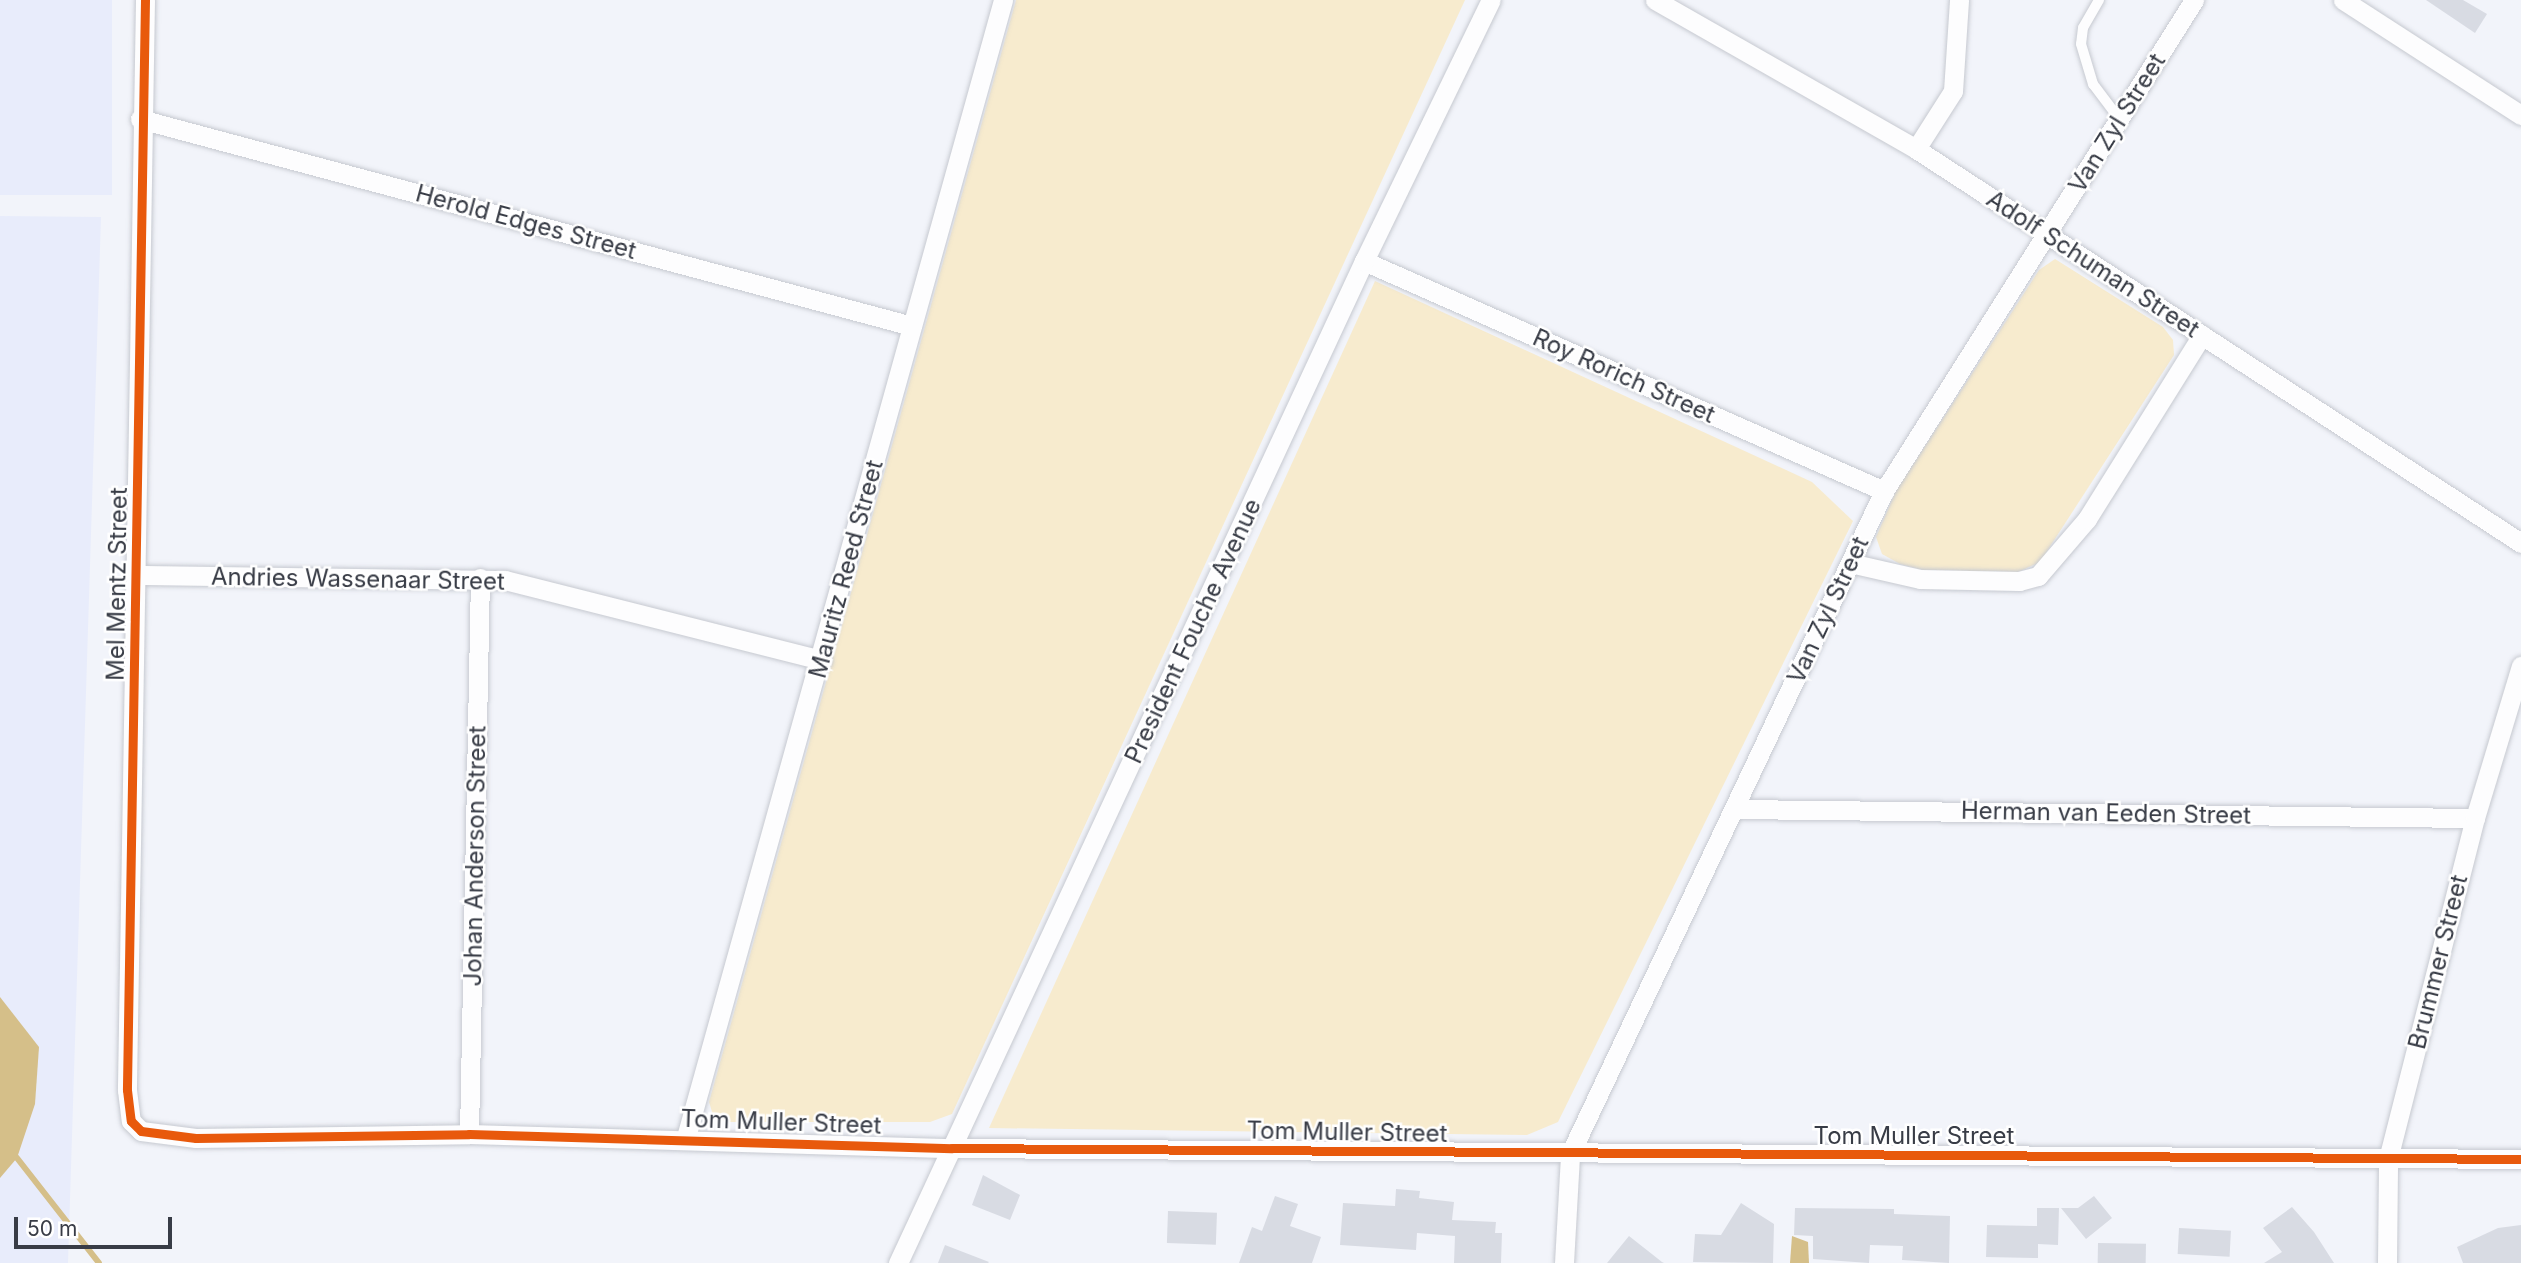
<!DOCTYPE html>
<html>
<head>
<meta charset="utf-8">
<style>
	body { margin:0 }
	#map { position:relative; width:2521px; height:1263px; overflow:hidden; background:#f2f4fa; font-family:Inter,sans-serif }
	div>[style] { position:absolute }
	.built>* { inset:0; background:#e8ecfb; transform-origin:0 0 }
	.green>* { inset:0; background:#f7ebce }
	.water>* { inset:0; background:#d5bf89 }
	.stream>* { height:6px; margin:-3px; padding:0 3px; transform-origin:3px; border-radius:3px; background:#d5bf89 }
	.building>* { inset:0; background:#d8dbe3; transform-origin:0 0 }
	.roads { filter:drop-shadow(0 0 2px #c6c9d0) drop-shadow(0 0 2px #c6c9d0) }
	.service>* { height:10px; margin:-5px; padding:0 5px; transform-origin:5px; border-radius:5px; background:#fdfdfe }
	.minor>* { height:19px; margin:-9.5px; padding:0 9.5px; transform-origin:9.5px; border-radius:9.5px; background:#fdfdfe }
	.cycleway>* { height:9px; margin:-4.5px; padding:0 4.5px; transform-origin:4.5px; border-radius:4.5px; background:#e8590c }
	span { translate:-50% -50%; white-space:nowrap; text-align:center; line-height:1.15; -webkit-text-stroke:5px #fff; paint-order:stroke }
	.street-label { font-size:24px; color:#383c46 }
	.scale { position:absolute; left:14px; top:1217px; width:158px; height:32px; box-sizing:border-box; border:4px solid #383c46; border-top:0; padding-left:9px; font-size:21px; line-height:24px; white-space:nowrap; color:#383c46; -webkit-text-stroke:5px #fff; paint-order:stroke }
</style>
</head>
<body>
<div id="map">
	<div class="built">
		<i style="left:0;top:0;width:112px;height:195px"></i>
		<i style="clip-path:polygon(0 216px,101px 217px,68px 1263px,0 1263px)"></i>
	</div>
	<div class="green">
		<i style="clip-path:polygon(1016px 0,1465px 0,952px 1114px,930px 1122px,726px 1122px,713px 1115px,709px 1102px)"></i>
		<i style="clip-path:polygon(2055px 259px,2163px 327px,2173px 340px,2174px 355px,2040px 562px,2018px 572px,1923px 570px,1900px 564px,1882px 554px,1876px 537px,1896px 491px,2039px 270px)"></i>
		<i style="clip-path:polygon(1375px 281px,1812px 482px,1853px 521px,1558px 1122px,1527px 1135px,989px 1128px)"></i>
	</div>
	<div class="water">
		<i style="clip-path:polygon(0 997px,39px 1047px,35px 1104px,17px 1158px,0 1178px)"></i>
		<i style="clip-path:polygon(1792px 1236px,1808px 1242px,1809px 1263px,1790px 1263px)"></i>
	</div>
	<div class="stream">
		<i style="left:17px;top:1158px;width:133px;rotate:52deg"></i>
	</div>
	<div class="building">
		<i style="clip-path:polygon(2426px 0,2463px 0,2487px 14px,2475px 33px)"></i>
		<i style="clip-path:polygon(983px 1175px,1020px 1195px,1010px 1220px,972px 1205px)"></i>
		<i style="clip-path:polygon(1396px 1189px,1420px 1191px,1419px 1198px,1454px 1202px,1452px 1220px,1496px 1222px,1495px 1233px,1502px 1233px,1501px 1263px,1454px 1263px,1455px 1236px,1417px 1233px,1416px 1250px,1340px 1245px,1343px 1203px,1395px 1206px)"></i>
		<i style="clip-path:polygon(1275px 1196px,1298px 1204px,1290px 1226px,1321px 1237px,1312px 1263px,1239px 1263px,1252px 1227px,1262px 1231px)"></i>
		<i style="clip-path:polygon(2094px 1196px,2112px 1218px,2086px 1239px,2061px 1208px,2078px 1208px)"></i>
		<i style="clip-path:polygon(1741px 1203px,1774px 1224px,1773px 1263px,1693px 1262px,1695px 1234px,1721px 1235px)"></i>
		<i style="clip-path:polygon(2292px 1207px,2314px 1232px,2334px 1263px,2264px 1263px,2282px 1252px,2263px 1228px)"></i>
		<i style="clip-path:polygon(1795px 1208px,1894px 1209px,1894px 1214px,1950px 1216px,1949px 1263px,1902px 1260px,1903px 1246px,1870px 1245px,1869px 1263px,1813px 1259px,1813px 1236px,1794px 1235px)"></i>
		<i style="clip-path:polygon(2037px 1208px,2059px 1208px,2058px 1245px,2038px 1244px,2038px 1258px,1986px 1257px,1987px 1225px,2037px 1226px)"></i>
		<i style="left:1168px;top:1211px;width:49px;height:32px;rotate:2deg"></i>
		<i style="clip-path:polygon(2521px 1225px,2521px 1263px,2463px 1263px,2457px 1247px,2498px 1228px)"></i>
		<i style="left:2179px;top:1228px;width:52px;height:26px;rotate:3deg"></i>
		<i style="clip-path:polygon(1629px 1236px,1662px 1262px,1664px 1263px,1607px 1263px)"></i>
		<i style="left:2098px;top:1243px;width:48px;height:20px;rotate:1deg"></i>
		<i style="clip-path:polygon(945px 1245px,989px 1262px,988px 1263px,938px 1263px)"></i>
	</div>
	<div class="roads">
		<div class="service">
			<i style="left:2099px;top:0;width:32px;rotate:120deg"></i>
			<i style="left:2083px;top:28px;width:16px;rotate:97deg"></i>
			<i style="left:2081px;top:44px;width:42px;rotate:73.3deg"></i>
			<i style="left:2093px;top:84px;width:41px;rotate:52.9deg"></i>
		</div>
		<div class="minor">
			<i style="left:145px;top:0;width:1090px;rotate:90.95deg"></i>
			<i style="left:127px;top:1090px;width:31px;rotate:83deg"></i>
			<i style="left:131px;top:1121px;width:14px;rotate:45deg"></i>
			<i style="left:141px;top:1131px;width:55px;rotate:7.3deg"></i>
			<i style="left:196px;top:1138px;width:273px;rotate:-0.8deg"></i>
			<i style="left:469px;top:1134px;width:483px;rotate:1.7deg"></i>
			<i style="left:952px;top:1148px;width:1569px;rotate:0.4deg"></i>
			<i style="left:1655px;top:0;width:301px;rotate:29.7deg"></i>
			<i style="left:1916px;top:149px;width:722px;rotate:33.07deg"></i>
			<i style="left:2343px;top:0;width:212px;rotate:32.9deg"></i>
			<i style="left:140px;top:119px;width:799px;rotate:15.01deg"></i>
			<i style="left:1916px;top:149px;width:69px;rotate:-57.5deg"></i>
			<i style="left:1953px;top:91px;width:91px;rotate:-86.2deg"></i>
			<i style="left:1364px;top:261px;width:569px;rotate:23.86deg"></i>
			<i style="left:1850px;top:563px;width:72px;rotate:12.9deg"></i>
			<i style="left:1920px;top:579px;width:99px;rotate:1.2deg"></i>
			<i style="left:2019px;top:581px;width:20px;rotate:-15deg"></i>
			<i style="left:2038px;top:576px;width:75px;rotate:-49.3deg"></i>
			<i style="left:2087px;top:519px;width:217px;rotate:-58deg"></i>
			<i style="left:136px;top:575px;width:369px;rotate:0.8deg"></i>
			<i style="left:505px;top:580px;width:327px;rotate:14.2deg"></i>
			<i style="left:1736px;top:809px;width:739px;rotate:0.7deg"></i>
			<i style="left:469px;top:1134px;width:556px;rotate:-88.87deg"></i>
			<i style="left:686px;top:1137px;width:1180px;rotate:-74.42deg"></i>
			<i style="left:898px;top:1263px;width:1105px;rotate:-65.06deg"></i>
			<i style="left:1364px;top:261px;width:290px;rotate:-64.1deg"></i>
			<i style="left:1564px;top:1263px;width:109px;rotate:-86.8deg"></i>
			<i style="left:1570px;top:1154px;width:734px;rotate:-64.66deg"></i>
			<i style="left:1884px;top:491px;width:581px;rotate:-57.73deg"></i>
			<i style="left:2387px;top:1263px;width:104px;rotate:-89.4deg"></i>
			<i style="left:2388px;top:1159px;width:352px;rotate:-75.7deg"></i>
			<i style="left:2475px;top:818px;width:159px;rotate:-73.2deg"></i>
		</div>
	</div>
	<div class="cycleway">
		<i style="left:145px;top:0;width:1090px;rotate:90.95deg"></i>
		<i style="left:127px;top:1090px;width:31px;rotate:83deg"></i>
		<i style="left:131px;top:1121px;width:14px;rotate:45deg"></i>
		<i style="left:141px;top:1131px;width:55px;rotate:7.3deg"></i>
		<i style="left:196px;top:1138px;width:273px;rotate:-0.8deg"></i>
		<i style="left:469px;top:1134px;width:483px;rotate:1.7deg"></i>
		<i style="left:952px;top:1148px;width:1569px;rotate:0.4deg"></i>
	</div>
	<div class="street-label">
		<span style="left:2117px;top:123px;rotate:-58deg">Van Zyl Street</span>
		<span style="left:526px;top:222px;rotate:15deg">Herold Edges Street</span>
		<span style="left:2093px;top:264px;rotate:33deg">Adolf Schuman Street</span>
		<span style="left:1624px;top:376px;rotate:24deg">Roy Rorich Street</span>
		<span style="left:846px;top:569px;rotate:-75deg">Mauritz Reed Street</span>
		<span style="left:358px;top:579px;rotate:1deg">Andries Wassenaar Street</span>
		<span style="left:117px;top:584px;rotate:-89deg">Mel Mentz Street</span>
		<span style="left:1828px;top:610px;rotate:-65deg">Van Zyl Street</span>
		<span style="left:1193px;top:631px;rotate:-65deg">President Fouche Avenue</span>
		<span style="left:2106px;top:813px;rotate:1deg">Herman van Eeden Street</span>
		<span style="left:475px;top:856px;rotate:-89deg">Johan Anderson Street</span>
		<span style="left:2438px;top:962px;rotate:-76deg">Brummer Street</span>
		<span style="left:781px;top:1122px;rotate:2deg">Tom Muller Street</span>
		<span style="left:1347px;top:1132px;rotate:1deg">Tom Muller Street</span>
		<span style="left:1914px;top:1136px">Tom Muller Street</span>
	</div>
	<div class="scale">50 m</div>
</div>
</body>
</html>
